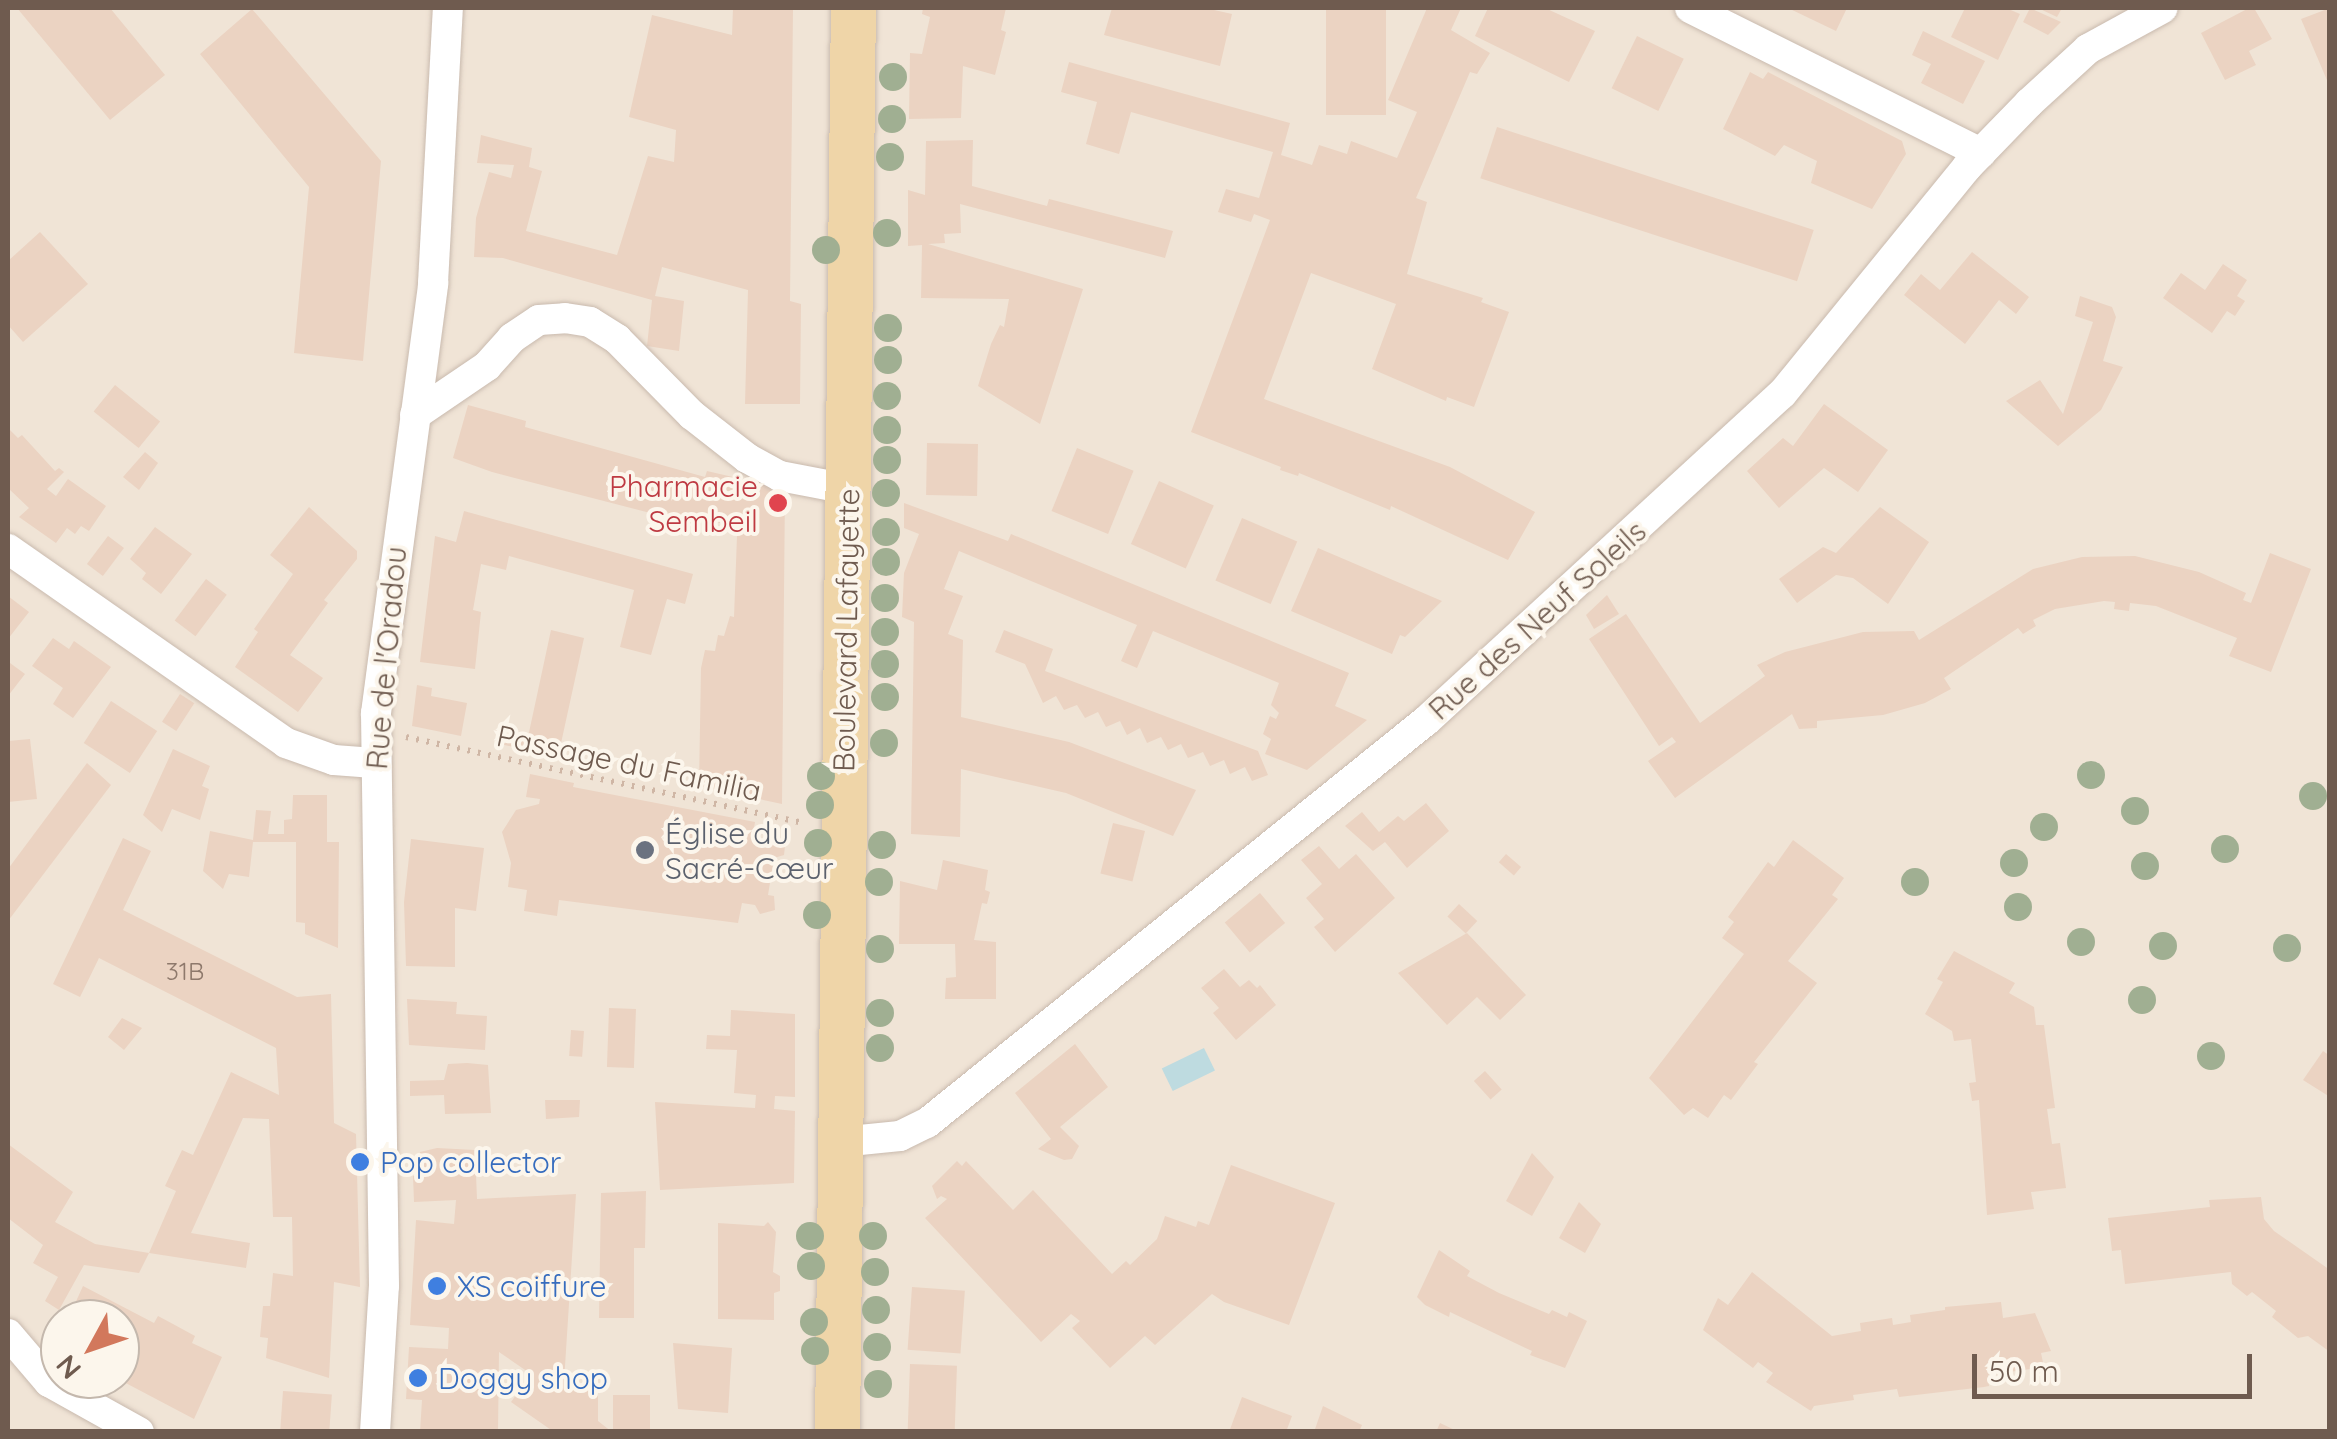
<!DOCTYPE html>
<html>
<head>
<meta charset="utf-8">
<style>
	body { margin:0 }
	#map { position:relative; width:2337px; height:1439px; overflow:hidden; background:#f9f2e7; font-family:Quicksand,sans-serif }
	div>[style] { position:absolute }
	.residential>* { inset:0; background:#f0e4d6 }
	.water>* { inset:0; background:#bedbe0; transform-origin:0 0 }
	.building>* { inset:0; background:#ebd3c2; transform-origin:0 0 }
	.path>* { height:6px; margin-top:-3px; transform-origin:0; background:repeating-linear-gradient(90deg,#cfb6a5 0 2.5px,transparent 0 10.5px) }
	.roads { filter:drop-shadow(0 0 2px #c9baae) drop-shadow(0 0 2px #c9baae) }
	.street>* { height:30px; margin:-15px; padding:0 15px; transform-origin:15px; border-radius:15px; background:#fff }
	.primary>* { height:45px; margin:-22.5px; padding:0 22.5px; transform-origin:22.5px; border-radius:22.5px; background:#efd5a8 }
	.trees>* { width:28px; height:28px; margin:-14px; border-radius:50%; background:#a0af92 }
	.dots>* { width:28px; height:28px; translate:-50% -50%; box-sizing:border-box; border:5px solid #fcf6ec; border-radius:50% }
	span { translate:-50% -50%; white-space:nowrap; text-align:center; line-height:1.15; -webkit-text-stroke:8px #fcf6ec; paint-order:stroke }
	.number-label { font-size:25px; color:#8e796c }
	.number-label span { -webkit-text-stroke-width:0 }
	.health-label { font-size:30px; color:#be3a42 }
	.right { translate:-100% -50%; text-align:right }
	.street-label { font-size:30px; color:#6f5b4f }
	.worship-label { font-size:30px; color:#5b616d }
	.left { translate:0 -50%; text-align:left }
	.shop-label { font-size:30px; color:#366cbe }
	.frame { position:absolute; inset:0; border:10px solid #6f5b4f; pointer-events:none }
	.north { position:absolute; left:40px; top:1299px; width:100px; height:100px; box-sizing:border-box; background:#fcf6ec; border:2px solid #c4b8ad; border-radius:50%; rotate:230deg; font-size:28px; font-weight:700; line-height:40px; text-align:center; color:#6f5b4f }
	.north::after { content:''; display:block; margin:auto; width:35px; height:45px; background:#d2785c; clip-path:polygon(50% 0,100% 100%,50% 72%,0 100%) }
	.scale { position:absolute; left:1972px; top:1354px; width:280px; height:45px; box-sizing:border-box; border:5px solid #6f5b4f; border-top:0; padding-left:12px; font-size:30px; line-height:35px; white-space:nowrap; color:#6f5b4f; -webkit-text-stroke:8px #fcf6ec; paint-order:stroke }
</style>
</head>
<body>
<div id="map">
	<div class="residential">
		<i style="clip-path:polygon(evenodd,8px 8px,2329px 8px,2329px 1431px,8px 1432px,8px 8px,60px 1319px,120px 1319px,120px 1379px,60px 1379px,60px 1319px)"></i>
	</div>
	<div class="water">
		<i style="left:1204px;top:1048px;width:25px;height:47px;rotate:64deg"></i>
	</div>
	<div class="building">
		<i style="clip-path:polygon(17px 8px,110px 8px,165px 75px,110px 120px)"></i>
		<i style="clip-path:polygon(733px 8px,793px 8px,790px 301px,801px 304px,800px 404px,745px 404px,748px 290px,662px 267px,655px 296px,684px 301px,679px 351px,647px 346px,652px 300px,503px 258px,474px 257px,476px 218px,489px 172px,511px 178px,514px 165px,477px 163px,481px 135px,532px 148px,529px 167px,542px 171px,526px 231px,617px 255px,648px 156px,674px 162px,676px 130px,629px 117px,652px 15px,732px 35px)"></i>
		<i style="clip-path:polygon(923px 8px,1006px 8px,1001px 30px,1006px 32px,995px 75px,963px 66px,961px 118px,909px 119px,910px 53px,922px 54px,930px 17px,922px 14px)"></i>
		<i style="clip-path:polygon(1112px 8px,1205px 8px,1232px 14px,1220px 66px,1104px 35px)"></i>
		<i style="left:1326px;top:8px;width:60px;height:107px"></i>
		<i style="clip-path:polygon(1427px 8px,1461px 8px,1451px 30px,1490px 53px,1477px 74px,1470px 72px,1416px 198px,1427px 202px,1407px 274px,1483px 298px,1481px 302px,1509px 312px,1474px 407px,1447px 397px,1446px 401px,1372px 369px,1396px 304px,1311px 273px,1264px 399px,1450px 467px,1535px 512px,1508px 560px,1391px 506px,1390px 510px,1299px 473px,1298px 476px,1280px 470px,1281px 467px,1191px 432px,1270px 220px,1254px 214px,1251px 222px,1218px 212px,1226px 189px,1259px 198px,1273px 152px,1131px 112px,1119px 154px,1086px 144px,1097px 102px,1061px 92px,1069px 62px,1290px 123px,1281px 155px,1312px 165px,1319px 145px,1347px 154px,1351px 141px,1397px 158px,1417px 112px,1388px 100px)"></i>
		<i style="clip-path:polygon(1488px 8px,1545px 8px,1595px 31px,1569px 82px,1475px 36px)"></i>
		<i style="clip-path:polygon(1788px 8px,1847px 8px,1836px 31px)"></i>
		<i style="clip-path:polygon(1965px 8px,2006px 8px,2020px 14px,1998px 60px,1951px 37px)"></i>
		<i style="clip-path:polygon(2030px 8px,2061px 22px,2048px 35px,2023px 22px)"></i>
		<i style="clip-path:polygon(2038px 8px,2062px 8px,2057px 17px)"></i>
		<i style="clip-path:polygon(2249px 8px,2254px 8px,2272px 39px,2249px 51px,2256px 65px,2225px 80px,2201px 33px)"></i>
		<i style="clip-path:polygon(2330px 8px,2330px 85px,2329px 85px,2301px 19px)"></i>
		<i style="clip-path:polygon(252px 9px,381px 161px,363px 361px,294px 353px,309px 187px,200px 54px)"></i>
		<i style="clip-path:polygon(1923px 31px,1985px 61px,1963px 104px,1921px 83px,1931px 64px,1912px 55px)"></i>
		<i style="left:1637px;top:36px;width:52px;height:58px;rotate:26deg"></i>
		<i style="clip-path:polygon(1750px 72px,1763px 79px,1768px 72px,1902px 141px,1906px 154px,1872px 209px,1811px 183px,1817px 161px,1784px 145px,1775px 156px,1723px 129px)"></i>
		<i style="left:1497px;top:127px;width:333px;height:54px;rotate:18deg"></i>
		<i style="clip-path:polygon(973px 140px,972px 186px,1047px 206px,1049px 199px,1173px 231px,1165px 258px,960px 204px,961px 233px,944px 234px,945px 243px,928px 244px,1083px 289px,1040px 424px,978px 386px,991px 344px,1000px 325px,1004px 327px,1009px 299px,921px 298px,922px 245px,908px 246px,908px 190px,925px 195px,926px 141px)"></i>
		<i style="clip-path:polygon(40px 232px,88px 284px,23px 342px,8px 325px,8px 261px)"></i>
		<i style="clip-path:polygon(1972px 252px,2029px 297px,2016px 314px,1999px 300px,1965px 344px,1904px 295px,1921px 274px,1940px 290px)"></i>
		<i style="clip-path:polygon(2223px 264px,2247px 280px,2237px 296px,2245px 301px,2235px 316px,2227px 311px,2212px 333px,2163px 298px,2181px 273px,2205px 290px)"></i>
		<i style="clip-path:polygon(2080px 296px,2112px 307px,2116px 317px,2103px 361px,2123px 367px,2101px 410px,2058px 446px,2006px 401px,2040px 380px,2063px 414px,2093px 322px,2075px 316px)"></i>
		<i style="left:115px;top:385px;width:58px;height:34px;rotate:39deg"></i>
		<i style="clip-path:polygon(1824px 404px,1888px 450px,1858px 492px,1824px 468px,1779px 508px,1747px 471px,1783px 438px,1793px 446px)"></i>
		<i style="clip-path:polygon(468px 405px,526px 421px,525px 427px,705px 477px,707px 471px,785px 489px,782px 804px,699px 786px,701px 668px,705px 650px,715px 651px,718px 635px,724px 636px,730px 616px,734px 617px,737px 536px,728px 525px,698px 517px,697px 526px,657px 519px,658px 515px,492px 472px,453px 458px)"></i>
		<i style="clip-path:polygon(8px 428px,18px 438px,22px 435px,55px 471px,59px 468px,64px 472px,47px 489px,56px 496px,68px 479px,106px 506px,89px 531px,81px 526px,75px 534px,67px 528px,56px 543px,19px 517px,29px 508px,8px 488px)"></i>
		<i style="left:927px;top:443px;width:51px;height:52px;rotate:1deg"></i>
		<i style="left:1077px;top:448px;width:61px;height:68px;rotate:22deg"></i>
		<i style="clip-path:polygon(145px 452px,158px 463px,139px 490px,123px 477px)"></i>
		<i style="left:1159px;top:481px;width:60px;height:69px;rotate:24deg"></i>
		<i style="clip-path:polygon(904px 503px,1008px 541px,1011px 534px,1349px 673px,1335px 706px,1367px 720px,1307px 770px,1265px 754px,1271px 739px,1263px 734px,1270px 716px,1276px 719px,1279px 713px,1271px 705px,1279px 683px,1153px 631px,1137px 668px,1121px 661px,1137px 625px,959px 551px,944px 589px,963px 596px,948px 634px,963px 640px,961px 717px,1069px 742px,1196px 790px,1173px 836px,1066px 793px,961px 769px,960px 837px,911px 834px,914px 622px,902px 617px,904px 573px,919px 534px,904px 528px)"></i>
		<i style="clip-path:polygon(309px 507px,357px 551px,357px 559px,324px 600px,328px 603px,290px 655px,323px 678px,298px 712px,235px 667px,258px 632px,254px 629px,293px 574px,270px 555px)"></i>
		<i style="clip-path:polygon(1880px 507px,1929px 542px,1888px 604px,1853px 578px,1836px 575px,1797px 603px,1779px 579px,1823px 547px,1836px 553px)"></i>
		<i style="clip-path:polygon(464px 511px,693px 574px,685px 604px,667px 599px,651px 655px,620px 647px,634px 590px,509px 556px,506px 570px,481px 564px,473px 610px,481px 612px,475px 669px,420px 662px,435px 536px,456px 542px)"></i>
		<i style="left:1242px;top:518px;width:60px;height:68px;rotate:23deg"></i>
		<i style="clip-path:polygon(155px 527px,192px 554px,161px 594px,142px 579px,146px 573px,130px 559px)"></i>
		<i style="left:108px;top:536px;width:20px;height:35px;rotate:37deg"></i>
		<i style="clip-path:polygon(1318px 548px,1442px 601px,1405px 637px,1400px 635px,1392px 654px,1291px 611px)"></i>
		<i style="clip-path:polygon(2270px 553px,2311px 569px,2271px 672px,2229px 656px,2237px 638px,2156px 606px,2130px 603px,2129px 611px,2114px 609px,2115px 602px,2104px 601px,2055px 609px,2033px 620px,2036px 626px,2023px 634px,2018px 628px,1944px 678px,1951px 689px,1925px 703px,1883px 715px,1817px 721px,1817px 728px,1799px 729px,1792px 714px,1675px 798px,1648px 761px,1676px 742px,1672px 737px,1659px 746px,1589px 639px,1626px 614px,1700px 723px,1765px 676px,1757px 665px,1785px 652px,1863px 632px,1914px 631px,1919px 640px,2033px 569px,2082px 557px,2135px 556px,2199px 572px,2246px 593px,2243px 600px,2251px 603px)"></i>
		<i style="left:206px;top:579px;width:26px;height:52px;rotate:37deg"></i>
		<i style="clip-path:polygon(1607px 595px,1619px 614px,1594px 629px,1586px 615px)"></i>
		<i style="clip-path:polygon(8px 596px,29px 612px,8px 639px)"></i>
		<i style="clip-path:polygon(551px 630px,584px 638px,558px 757px,500px 744px,502px 731px,528px 737px)"></i>
		<i style="clip-path:polygon(1004px 630px,1053px 649px,1045px 671px,1258px 751px,1268px 775px,1252px 781px,1245px 767px,1230px 774px,1224px 760px,1210px 766px,1203px 752px,1188px 758px,1181px 744px,1168px 750px,1161px 737px,1147px 743px,1140px 728px,1127px 735px,1120px 721px,1106px 727px,1098px 712px,1085px 718px,1077px 705px,1064px 710px,1056px 696px,1043px 703px,1025px 664px,995px 652px)"></i>
		<i style="clip-path:polygon(53px 638px,69px 649px,74px 641px,111px 667px,73px 718px,53px 704px,63px 688px,32px 666px)"></i>
		<i style="clip-path:polygon(10px 663px,25px 674px,8px 696px,8px 667px)"></i>
		<i style="clip-path:polygon(417px 685px,432px 688px,431px 696px,467px 703px,461px 736px,412px 726px)"></i>
		<i style="left:180px;top:694px;width:17px;height:33px;rotate:33deg"></i>
		<i style="left:111px;top:701px;width:55px;height:50px;rotate:33deg"></i>
		<i style="clip-path:polygon(30px 739px,37px 799px,8px 802px,8px 741px)"></i>
		<i style="clip-path:polygon(173px 749px,210px 766px,202px 786px,209px 789px,200px 820px,172px 809px,162px 832px,143px 815px)"></i>
		<i style="clip-path:polygon(87px 763px,111px 785px,8px 921px,8px 869px)"></i>
		<i style="clip-path:polygon(530px 774px,574px 783px,573px 787px,755px 822px,752px 839px,780px 838px,785px 846px,784px 855px,774px 858px,768px 895px,774px 896px,775px 910px,760px 914px,755px 905px,742px 903px,738px 923px,559px 900px,557px 916px,524px 911px,527px 890px,508px 887px,511px 863px,502px 832px,516px 810px,539px 804px,540px 799px,526px 797px)"></i>
		<i style="clip-path:polygon(293px 795px,327px 795px,327px 842px,339px 842px,338px 948px,305px 934px,305px 923px,296px 922px,296px 842px,253px 842px,249px 877px,229px 874px,223px 889px,203px 871px,210px 831px,253px 840px,256px 810px,271px 811px,268px 834px,284px 834px,284px 820px,292px 819px)"></i>
		<i style="clip-path:polygon(1426px 803px,1449px 831px,1407px 868px,1385px 842px,1373px 851px,1345px 826px,1362px 812px,1379px 832px,1398px 816px,1404px 821px)"></i>
		<i style="left:1113px;top:823px;width:33px;height:52px;rotate:14deg"></i>
		<i style="clip-path:polygon(123px 838px,151px 851px,123px 910px,297px 997px,331px 994px,334px 1123px,356px 1134px,360px 1287px,334px 1282px,329px 1378px,266px 1358px,268px 1338px,260px 1337px,263px 1306px,270px 1306px,273px 1273px,293px 1276px,292px 1217px,273px 1217px,269px 1119px,243px 1118px,191px 1233px,250px 1243px,246px 1268px,149px 1253px,139px 1273px,84px 1265px,59px 1310px,45px 1301px,58px 1277px,33px 1263px,43px 1245px,8px 1218px,8px 1144px,73px 1192px,55px 1222px,95px 1244px,149px 1253px,176px 1191px,165px 1186px,182px 1150px,193px 1155px,231px 1072px,279px 1095px,276px 1048px,99px 958px,80px 997px,53px 984px)"></i>
		<i style="clip-path:polygon(411px 839px,484px 848px,476px 911px,455px 908px,455px 967px,406px 966px,404px 902px)"></i>
		<i style="clip-path:polygon(1793px 840px,1844px 878px,1832px 895px,1838px 899px,1788px 961px,1817px 983px,1754px 1062px,1758px 1064px,1731px 1100px,1724px 1095px,1708px 1118px,1693px 1108px,1684px 1115px,1649px 1078px,1744px 954px,1722px 938px,1734px 922px,1728px 917px,1768px 862px,1774px 867px)"></i>
		<i style="clip-path:polygon(1319px 846px,1339px 869px,1356px 854px,1395px 898px,1335px 952px,1314px 927px,1324px 919px,1306px 898px,1322px 884px,1301px 860px)"></i>
		<i style="left:1506px;top:854px;width:20px;height:11px;rotate:41deg"></i>
		<i style="clip-path:polygon(943px 860px,988px 870px,985px 890px,990px 892px,987px 904px,982px 903px,974px 940px,996px 942px,996px 999px,945px 999px,946px 978px,956px 977px,955px 944px,899px 944px,900px 881px,937px 890px)"></i>
		<i style="left:1260px;top:893px;width:39px;height:46px;rotate:50deg"></i>
		<i style="left:1459px;top:904px;width:25px;height:17px;rotate:43deg"></i>
		<i style="clip-path:polygon(1467px 933px,1526px 995px,1500px 1020px,1477px 997px,1447px 1025px,1398px 973px)"></i>
		<i style="clip-path:polygon(1954px 951px,2015px 983px,2009px 993px,2034px 1007px,2036px 1025px,2044px 1025px,2055px 1108px,2047px 1109px,2052px 1144px,2060px 1143px,2066px 1188px,2031px 1192px,2034px 1209px,1987px 1215px,1979px 1100px,1972px 1101px,1969px 1083px,1976px 1082px,1971px 1039px,1954px 1041px,1952px 1031px,1925px 1014px,1943px 982px,1937px 979px)"></i>
		<i style="clip-path:polygon(1224px 969px,1240px 987px,1249px 980px,1257px 988px,1260px 985px,1276px 1005px,1236px 1040px,1213px 1013px,1219px 1008px,1201px 988px)"></i>
		<i style="clip-path:polygon(407px 999px,457px 1002px,456px 1014px,487px 1016px,485px 1050px,409px 1045px)"></i>
		<i style="left:609px;top:1008px;width:27px;height:59px;rotate:2deg"></i>
		<i style="clip-path:polygon(731px 1010px,795px 1014px,795px 1097px,775px 1096px,774px 1109px,795px 1111px,794px 1183px,660px 1190px,655px 1102px,755px 1108px,756px 1095px,734px 1093px,737px 1050px,706px 1049px,707px 1035px,730px 1036px)"></i>
		<i style="clip-path:polygon(122px 1018px,142px 1028px,124px 1050px,108px 1037px)"></i>
		<i style="left:571px;top:1030px;width:13px;height:26px;rotate:4deg"></i>
		<i style="clip-path:polygon(1075px 1044px,1108px 1087px,1060px 1127px,1079px 1146px,1072px 1159px,1064px 1160px,1038px 1149px,1051px 1139px,1015px 1093px)"></i>
		<i style="clip-path:polygon(2323px 1051px,2330px 1056px,2330px 1097px,2303px 1080px)"></i>
		<i style="clip-path:polygon(467px 1063px,488px 1065px,491px 1113px,445px 1114px,444px 1095px,410px 1096px,410px 1081px,444px 1080px,448px 1064px)"></i>
		<i style="left:1485px;top:1071px;width:25px;height:15px;rotate:48deg"></i>
		<i style="clip-path:polygon(545px 1100px,580px 1100px,579px 1117px,546px 1119px)"></i>
		<i style="clip-path:polygon(437px 1148px,475px 1150px,477px 1199px,576px 1194px,564px 1382px,598px 1386px,598px 1421px,612px 1432px,554px 1432px,511px 1402px,531px 1374px,499px 1352px,498px 1432px,420px 1432px,422px 1400px,406px 1399px,409px 1347px,448px 1349px,449px 1328px,410px 1325px,416px 1220px,454px 1224px,456px 1200px,414px 1202px,413px 1176px,421px 1177px,420px 1152px)"></i>
		<i style="clip-path:polygon(1532px 1153px,1554px 1177px,1532px 1216px,1506px 1201px)"></i>
		<i style="clip-path:polygon(957px 1161px,962px 1166px,966px 1161px,1013px 1210px,1033px 1190px,1112px 1274px,1126px 1261px,1130px 1265px,1157px 1239px,1165px 1216px,1196px 1227px,1198px 1221px,1209px 1225px,1231px 1165px,1335px 1203px,1289px 1325px,1224px 1302px,1212px 1294px,1155px 1345px,1145px 1336px,1110px 1368px,1072px 1328px,1080px 1321px,1071px 1314px,1041px 1342px,925px 1218px,947px 1199px,941px 1196px,937px 1199px,932px 1186px)"></i>
		<i style="clip-path:polygon(646px 1191px,645px 1248px,634px 1248px,634px 1318px,599px 1318px,601px 1193px)"></i>
		<i style="clip-path:polygon(2261px 1197px,2264px 1219px,2274px 1231px,2330px 1270px,2330px 1352px,2308px 1336px,2298px 1338px,2272px 1317px,2276px 1311px,2252px 1292px,2247px 1296px,2232px 1284px,2231px 1272px,2125px 1284px,2121px 1250px,2112px 1251px,2108px 1218px,2210px 1207px,2209px 1200px)"></i>
		<i style="clip-path:polygon(1579px 1202px,1601px 1224px,1585px 1253px,1559px 1238px)"></i>
		<i style="clip-path:polygon(768px 1222px,776px 1232px,773px 1272px,780px 1276px,780px 1291px,774px 1293px,774px 1320px,718px 1319px,718px 1223px,764px 1226px)"></i>
		<i style="clip-path:polygon(1439px 1250px,1470px 1271px,1467px 1276px,1499px 1293px,1549px 1314px,1552px 1310px,1567px 1317px,1569px 1312px,1587px 1321px,1565px 1368px,1530px 1355px,1532px 1351px,1450px 1312px,1449px 1317px,1425px 1305px,1417px 1297px)"></i>
		<i style="clip-path:polygon(1752px 1272px,1832px 1336px,1861px 1331px,1860px 1323px,1892px 1318px,1893px 1325px,1911px 1322px,1910px 1315px,1945px 1310px,1945px 1307px,2001px 1302px,2003px 1318px,2035px 1313px,2051px 1351px,2041px 1353px,2044px 1367px,1988px 1375px,1989px 1386px,1984px 1387px,1899px 1397px,1897px 1389px,1853px 1395px,1854px 1400px,1814px 1406px,1811px 1411px,1766px 1382px,1773px 1373px,1758px 1362px,1753px 1368px,1703px 1330px,1718px 1298px,1728px 1305px)"></i>
		<i style="clip-path:polygon(83px 1286px,154px 1323px,158px 1316px,173px 1324px,195px 1336px,192px 1343px,222px 1357px,194px 1419px,120px 1380px,120px 1319px,68px 1319px)"></i>
		<i style="left:912px;top:1287px;width:53px;height:63px;rotate:4deg"></i>
		<i style="clip-path:polygon(673px 1343px,732px 1348px,728px 1413px,678px 1409px)"></i>
		<i style="left:910px;top:1364px;width:47px;height:68px;rotate:2deg"></i>
		<i style="left:283px;top:1391px;width:49px;height:41px;rotate:4deg"></i>
		<i style="left:613px;top:1395px;width:37px;height:37px"></i>
		<i style="clip-path:polygon(1242px 1397px,1292px 1416px,1286px 1432px,1229px 1432px)"></i>
		<i style="clip-path:polygon(1323px 1406px,1362px 1425px,1359px 1432px,1314px 1432px)"></i>
		<i style="clip-path:polygon(1440px 1423px,1459px 1432px,1436px 1432px)"></i>
	</div>
	<div class="path">
		<i style="left:406px;top:737px;width:408px;rotate:12.2deg"></i>
	</div>
	<div class="roads">
		<div class="street">
			<i style="left:1690px;top:8px;width:325px;rotate:26.5deg"></i>
			<i style="left:415px;top:415px;width:87px;rotate:-34.2deg"></i>
			<i style="left:487px;top:366px;width:38px;rotate:-48deg"></i>
			<i style="left:512px;top:338px;width:32px;rotate:-34deg"></i>
			<i style="left:539px;top:320px;width:26px;rotate:-4deg"></i>
			<i style="left:565px;top:318px;width:25px;rotate:9deg"></i>
			<i style="left:590px;top:322px;width:32px;rotate:32deg"></i>
			<i style="left:617px;top:339px;width:107px;rotate:45.4deg"></i>
			<i style="left:692px;top:415px;width:70px;rotate:38deg"></i>
			<i style="left:747px;top:458px;width:38px;rotate:29deg"></i>
			<i style="left:780px;top:476px;width:69px;rotate:10.8deg"></i>
			<i style="left:8px;top:549px;width:339px;rotate:34.9deg"></i>
			<i style="left:286px;top:743px;width:51px;rotate:19.5deg"></i>
			<i style="left:334px;top:760px;width:40px;rotate:4.3deg"></i>
			<i style="left:840px;top:1142px;width:60px;rotate:-5.7deg"></i>
			<i style="left:900px;top:1136px;width:30px;rotate:-26deg"></i>
			<i style="left:927px;top:1123px;width:642px;rotate:-38.87deg"></i>
			<i style="left:1427px;top:720px;width:482px;rotate:-42.6deg"></i>
			<i style="left:1782px;top:394px;width:293px;rotate:-50.8deg"></i>
			<i style="left:1967px;top:167px;width:89px;rotate:-45.9deg"></i>
			<i style="left:2029px;top:103px;width:80px;rotate:-42.5deg"></i>
			<i style="left:2088px;top:49px;width:85px;rotate:-28.7deg"></i>
			<i style="left:8px;top:1334px;width:63px;rotate:49.5deg"></i>
			<i style="left:49px;top:1382px;width:103px;rotate:29.1deg"></i>
			<i style="left:375px;top:1432px;width:146px;rotate:-86.5deg"></i>
			<i style="left:384px;top:1286px;width:573px;rotate:-90.8deg"></i>
			<i style="left:376px;top:713px;width:434px;rotate:-82.4deg"></i>
			<i style="left:433px;top:283px;width:275px;rotate:-86.9deg"></i>
		</div>
		<div class="primary">
			<i style="left:837px;top:1432px;width:1424px;rotate:-89.36deg"></i>
		</div>
	</div>
	<div class="trees">
		<i style="left:893px;top:77px"></i>
		<i style="left:892px;top:119px"></i>
		<i style="left:890px;top:157px"></i>
		<i style="left:887px;top:233px"></i>
		<i style="left:826px;top:250px"></i>
		<i style="left:888px;top:328px"></i>
		<i style="left:888px;top:360px"></i>
		<i style="left:887px;top:396px"></i>
		<i style="left:887px;top:430px"></i>
		<i style="left:887px;top:460px"></i>
		<i style="left:886px;top:493px"></i>
		<i style="left:886px;top:532px"></i>
		<i style="left:886px;top:562px"></i>
		<i style="left:885px;top:598px"></i>
		<i style="left:885px;top:632px"></i>
		<i style="left:885px;top:664px"></i>
		<i style="left:885px;top:697px"></i>
		<i style="left:884px;top:743px"></i>
		<i style="left:2091px;top:775px"></i>
		<i style="left:821px;top:776px"></i>
		<i style="left:2313px;top:796px"></i>
		<i style="left:820px;top:805px"></i>
		<i style="left:2135px;top:811px"></i>
		<i style="left:2044px;top:827px"></i>
		<i style="left:818px;top:843px"></i>
		<i style="left:882px;top:845px"></i>
		<i style="left:2225px;top:849px"></i>
		<i style="left:2014px;top:863px"></i>
		<i style="left:2145px;top:866px"></i>
		<i style="left:879px;top:882px"></i>
		<i style="left:1915px;top:882px"></i>
		<i style="left:2018px;top:907px"></i>
		<i style="left:817px;top:915px"></i>
		<i style="left:2081px;top:942px"></i>
		<i style="left:2163px;top:946px"></i>
		<i style="left:2287px;top:948px"></i>
		<i style="left:880px;top:949px"></i>
		<i style="left:2142px;top:1000px"></i>
		<i style="left:880px;top:1013px"></i>
		<i style="left:880px;top:1048px"></i>
		<i style="left:2211px;top:1056px"></i>
		<i style="left:810px;top:1236px"></i>
		<i style="left:873px;top:1236px"></i>
		<i style="left:811px;top:1266px"></i>
		<i style="left:875px;top:1272px"></i>
		<i style="left:876px;top:1310px"></i>
		<i style="left:814px;top:1322px"></i>
		<i style="left:877px;top:1347px"></i>
		<i style="left:815px;top:1351px"></i>
		<i style="left:878px;top:1384px"></i>
	</div>
	<div class="dots">
		<i style="left:778px;top:503px;background:#e0444e"></i>
		<i style="left:645px;top:850px;background:#6b7280"></i>
		<i style="left:360px;top:1162px;background:#3f7fe0"></i>
		<i style="left:437px;top:1286px;background:#3f7fe0"></i>
		<i style="left:418px;top:1378px;background:#3f7fe0"></i>
	</div>
	<div class="number-label">
		<span style="left:185px;top:971px">31B</span>
	</div>
	<div class="health-label">
		<span class="right" style="left:758px;top:503px">Pharmacie<br>Sembeil</span>
	</div>
	<div class="street-label">
		<span style="left:1537px;top:620px;rotate:-42deg">Rue des Neuf Soleils</span>
		<span style="left:846px;top:630px;rotate:-89deg">Boulevard Lafayette</span>
		<span style="left:386px;top:658px;rotate:-85deg">Rue de l'Oradou</span>
		<span style="left:629px;top:763px;rotate:12deg">Passage du Familia</span>
	</div>
	<div class="worship-label">
		<span class="left" style="left:665px;top:850px">Église du<br>Sacré-Cœur</span>
	</div>
	<div class="shop-label">
		<span class="left" style="left:380px;top:1162px">Pop collector</span>
		<span class="left" style="left:457px;top:1286px">XS coiffure</span>
		<span class="left" style="left:438px;top:1378px">Doggy shop</span>
	</div>
	<div class="frame"></div>
	<div class="north">N</div>
	<div class="scale">50 m</div>
</div>
</body>
</html>
